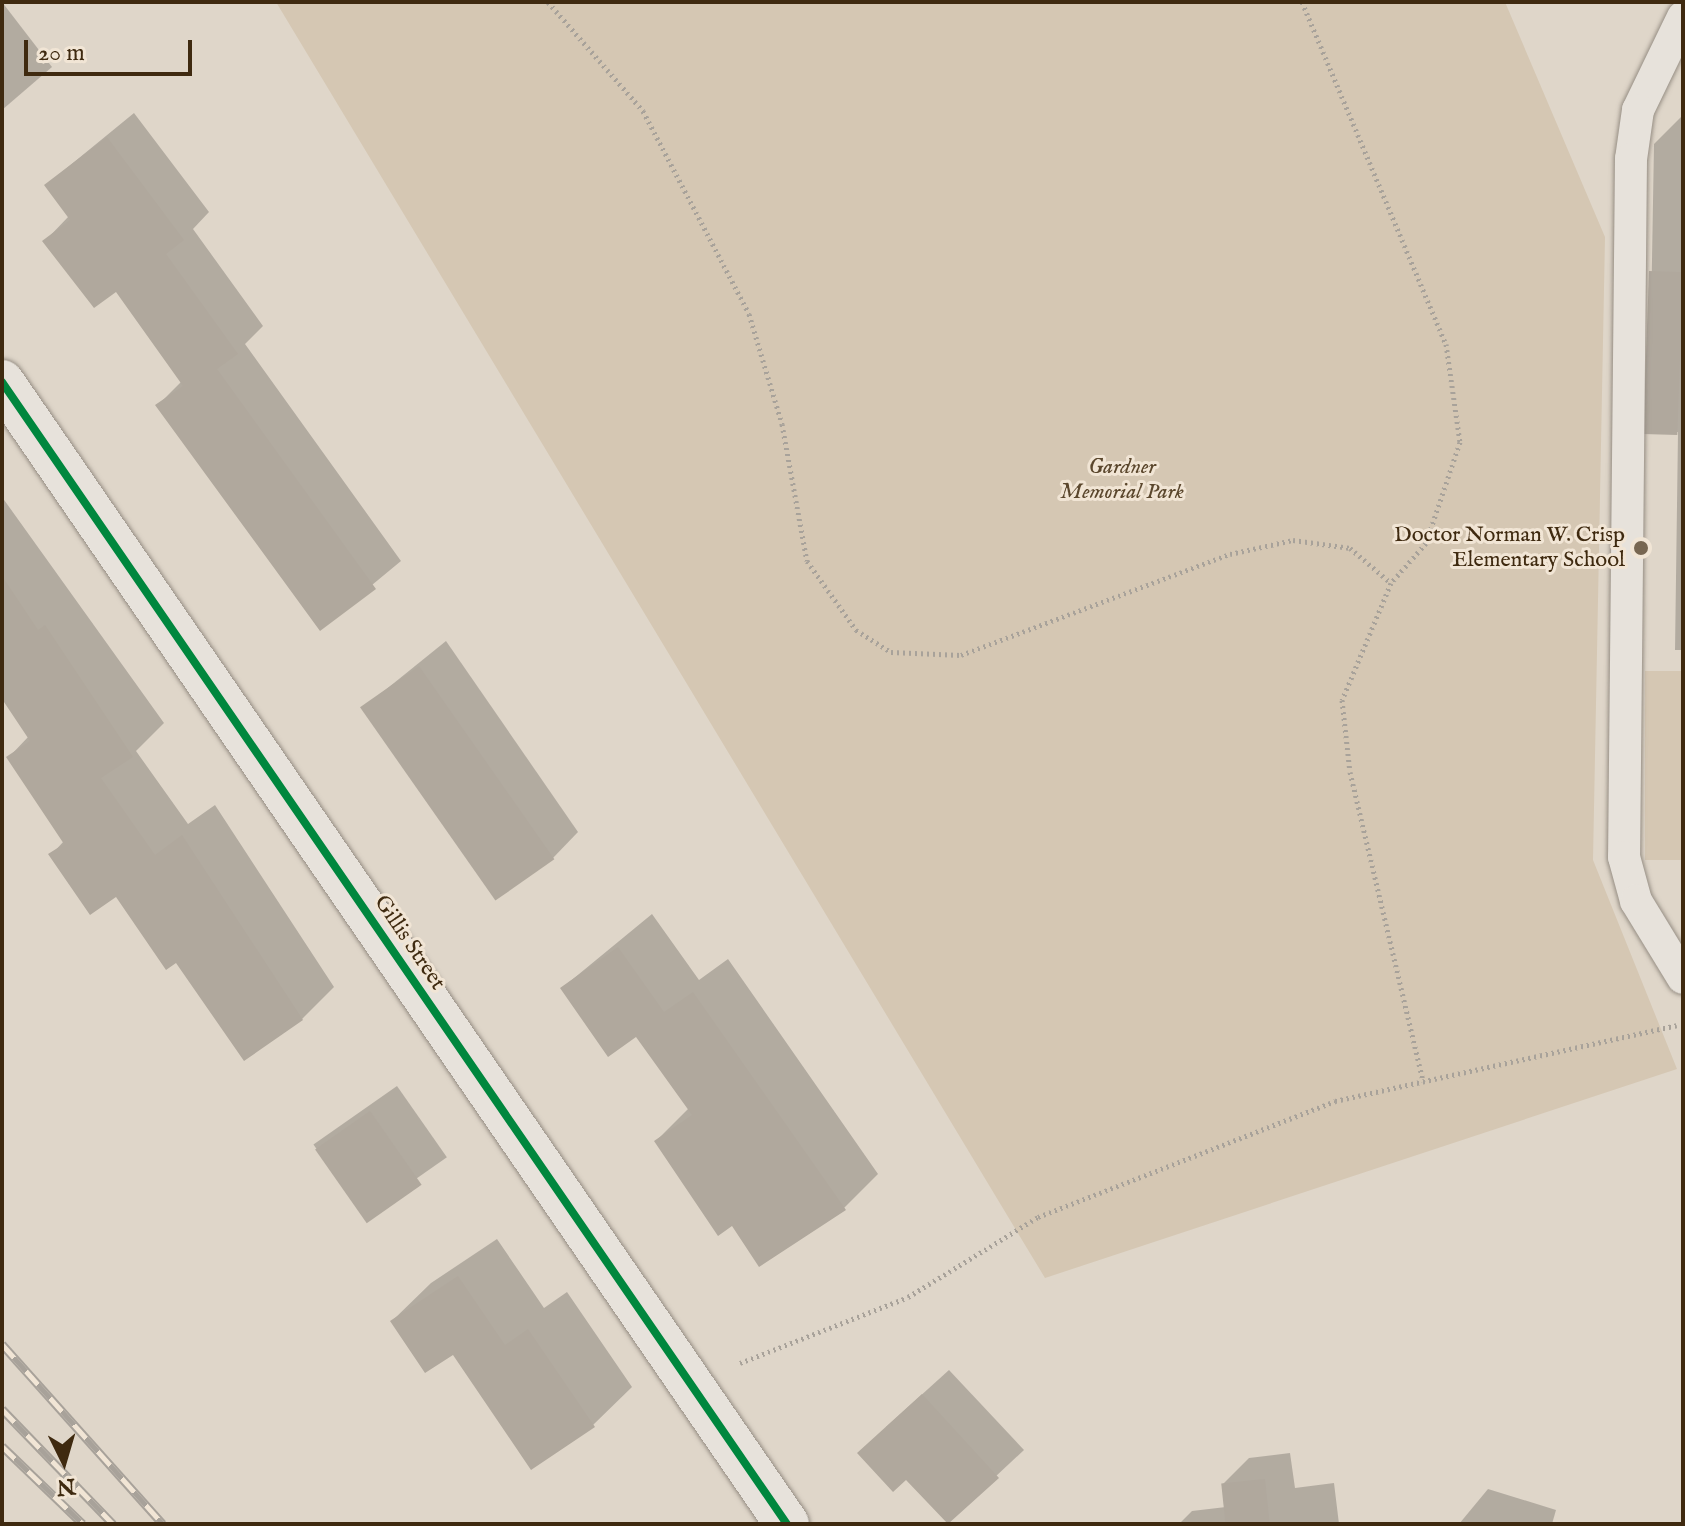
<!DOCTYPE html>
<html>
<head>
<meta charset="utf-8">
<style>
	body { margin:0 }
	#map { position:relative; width:1685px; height:1526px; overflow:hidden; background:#dfd6c9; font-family:"IM FELL English",serif }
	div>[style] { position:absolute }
	.green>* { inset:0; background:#d5c7b3; transform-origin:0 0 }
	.shadow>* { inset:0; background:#0003; transform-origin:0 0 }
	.building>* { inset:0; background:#b0a89d; transform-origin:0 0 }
	.path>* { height:5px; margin-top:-2.5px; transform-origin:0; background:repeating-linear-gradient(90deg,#a8a29a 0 2px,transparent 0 6px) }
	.roads { filter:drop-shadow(0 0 2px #968e84) drop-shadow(0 0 2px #968e84) }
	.lane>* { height:32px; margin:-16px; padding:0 16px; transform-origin:16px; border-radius:16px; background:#e7e2db }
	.street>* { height:44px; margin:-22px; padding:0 22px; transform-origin:22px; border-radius:22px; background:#e7e2db }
	.rail>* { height:9px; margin-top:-4.5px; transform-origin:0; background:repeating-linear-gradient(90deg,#f1e5d5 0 18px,#a8a29a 0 36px); box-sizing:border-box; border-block:2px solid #a8a29a }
	.cycleway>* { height:8px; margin:-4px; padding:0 4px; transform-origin:4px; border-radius:4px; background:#00873e }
	.dots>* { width:22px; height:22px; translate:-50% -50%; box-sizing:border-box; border:4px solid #f1e5d5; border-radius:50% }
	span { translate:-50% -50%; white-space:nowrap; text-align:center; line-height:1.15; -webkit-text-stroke:6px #f1e5d5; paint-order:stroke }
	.park-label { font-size:22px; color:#5b472d; font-style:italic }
	.poi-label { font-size:22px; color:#3f2a10 }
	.right { translate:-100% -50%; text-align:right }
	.street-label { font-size:22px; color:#3f2a10 }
	.frame { position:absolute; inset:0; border:4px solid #3f2a10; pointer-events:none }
	.north { position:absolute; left:24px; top:1422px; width:80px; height:80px; -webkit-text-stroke:6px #f1e5d5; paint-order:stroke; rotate:175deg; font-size:22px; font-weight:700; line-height:32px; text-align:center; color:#3f2a10 }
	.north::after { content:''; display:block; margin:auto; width:28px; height:36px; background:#3f2a10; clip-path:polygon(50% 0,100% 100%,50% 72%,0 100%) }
	.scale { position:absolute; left:24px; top:40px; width:168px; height:36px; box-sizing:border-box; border:4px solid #3f2a10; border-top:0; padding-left:10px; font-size:24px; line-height:28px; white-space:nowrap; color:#3f2a10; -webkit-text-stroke:6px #f1e5d5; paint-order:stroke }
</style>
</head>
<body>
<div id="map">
	<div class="green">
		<i style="clip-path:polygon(276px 2px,1505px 2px,1605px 237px,1593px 860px,1677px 1069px,1045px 1278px)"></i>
		<i style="left:1683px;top:671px;width:189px;height:38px;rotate:90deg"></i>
	</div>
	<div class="shadow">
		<i style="clip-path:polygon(2px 2px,52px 67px,2px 110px)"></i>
		<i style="clip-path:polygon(134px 113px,209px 212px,193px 229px,263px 326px,245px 344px,401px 561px,320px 628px,158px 405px,182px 381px,116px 289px,45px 241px,69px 216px,46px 185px)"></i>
		<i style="clip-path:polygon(1683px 115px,1683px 650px,1675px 650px,1678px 432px,1649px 432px,1654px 144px)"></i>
		<i style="clip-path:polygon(2px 497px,164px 723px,136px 751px,188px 824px,215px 805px,334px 987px,302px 1019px,176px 960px,117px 894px,51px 855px,64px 841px,9px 757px,29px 736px,2px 696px)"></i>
		<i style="clip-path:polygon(446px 641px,578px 832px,552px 859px,363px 708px)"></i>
		<i style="clip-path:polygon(652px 914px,699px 980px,728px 959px,878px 1174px,844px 1208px,733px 1224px,656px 1141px,689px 1108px,637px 1034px,562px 988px)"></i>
		<i style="left:397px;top:1086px;width:87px;height:102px;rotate:55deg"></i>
		<i style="clip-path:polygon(497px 1239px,544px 1308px,567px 1292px,632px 1387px,593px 1425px,392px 1321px,431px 1283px)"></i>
		<i style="clip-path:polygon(949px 1370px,1024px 1450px,948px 1521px,886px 1427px)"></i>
		<i style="clip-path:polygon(1290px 1453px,1295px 1488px,1334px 1483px,1339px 1524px,1179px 1524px,1192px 1511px,1226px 1507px,1223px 1484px,1249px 1458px)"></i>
		<i style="clip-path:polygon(1488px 1489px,1556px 1510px,1552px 1524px,1459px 1524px)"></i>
	</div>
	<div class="building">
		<i style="clip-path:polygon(107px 137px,184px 240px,166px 254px,238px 354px,217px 369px,376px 589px,320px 631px,155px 405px,183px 386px,116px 292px,94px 308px,42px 241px,70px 220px,44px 185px)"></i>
		<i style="left:1649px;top:271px;width:34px;height:163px;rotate:2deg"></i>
		<i style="clip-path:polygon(2px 576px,38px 630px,45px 625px,133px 757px,101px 778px,155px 855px,182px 835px,303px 1020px,244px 1061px,176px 963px,166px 970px,116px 897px,90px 915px,48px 854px,64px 844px,6px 757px,30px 741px,2px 699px)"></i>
		<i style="left:419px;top:666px;width:236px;height:72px;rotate:55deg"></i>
		<i style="clip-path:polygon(618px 947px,664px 1012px,693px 992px,846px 1210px,759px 1267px,732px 1226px,718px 1236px,654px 1141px,692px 1115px,636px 1037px,608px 1057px,560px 988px)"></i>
		<i style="left:370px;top:1111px;width:90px;height:67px;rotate:55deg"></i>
		<i style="clip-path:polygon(458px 1276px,505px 1345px,528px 1329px,595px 1427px,531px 1470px,453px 1355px,425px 1373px,390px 1321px)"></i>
		<i style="clip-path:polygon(922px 1394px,999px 1478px,948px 1524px,906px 1480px,893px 1492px,857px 1453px)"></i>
		<i style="left:1265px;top:1479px;width:45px;height:44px;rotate:84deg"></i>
	</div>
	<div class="path">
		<i style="left:548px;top:2px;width:145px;rotate:48.9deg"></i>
		<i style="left:643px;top:111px;width:229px;rotate:62.4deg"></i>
		<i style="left:749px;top:314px;width:115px;rotate:73.3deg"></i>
		<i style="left:782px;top:424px;width:139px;rotate:79.7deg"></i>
		<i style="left:807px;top:561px;width:85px;rotate:54.6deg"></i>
		<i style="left:856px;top:630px;width:41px;rotate:32.2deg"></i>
		<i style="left:891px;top:652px;width:70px;rotate:2.5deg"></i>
		<i style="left:961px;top:655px;width:287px;rotate:-20.6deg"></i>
		<i style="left:1230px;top:554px;width:65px;rotate:-12.5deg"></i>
		<i style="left:1293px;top:540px;width:58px;rotate:8deg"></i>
		<i style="left:1350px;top:548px;width:54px;rotate:40.5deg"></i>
		<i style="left:1302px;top:2px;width:371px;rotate:67.2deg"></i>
		<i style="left:1446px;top:344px;width:99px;rotate:81.9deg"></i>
		<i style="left:1460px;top:442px;width:107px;rotate:108.6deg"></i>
		<i style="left:1426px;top:543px;width:53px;rotate:131.2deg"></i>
		<i style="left:1391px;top:583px;width:127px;rotate:112.7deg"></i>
		<i style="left:1342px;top:700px;width:72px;rotate:83.7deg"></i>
		<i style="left:1350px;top:772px;width:318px;rotate:76.7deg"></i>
		<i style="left:740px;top:1363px;width:180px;rotate:-21.4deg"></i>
		<i style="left:908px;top:1297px;width:153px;rotate:-31.6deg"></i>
		<i style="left:1038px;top:1217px;width:319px;rotate:-21.3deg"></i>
		<i style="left:1335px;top:1101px;width:350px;rotate:-12.5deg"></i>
	</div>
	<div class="roads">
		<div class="lane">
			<i style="left:1683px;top:17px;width:103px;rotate:115.8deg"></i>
			<i style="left:1638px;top:110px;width:49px;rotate:98.1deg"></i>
			<i style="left:1631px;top:159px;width:698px;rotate:90.57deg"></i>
			<i style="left:1624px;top:857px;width:46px;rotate:74.7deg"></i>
			<i style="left:1636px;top:901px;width:90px;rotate:58.6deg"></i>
		</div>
		<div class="street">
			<i style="left:2px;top:382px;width:1386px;rotate:55.5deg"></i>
		</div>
	</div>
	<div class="rail">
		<i style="left:2px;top:1344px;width:241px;rotate:48.2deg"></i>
		<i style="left:2px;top:1409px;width:160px;rotate:46deg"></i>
		<i style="left:2px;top:1446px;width:112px;rotate:43.9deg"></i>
	</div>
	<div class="cycleway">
		<i style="left:2px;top:382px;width:1386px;rotate:55.5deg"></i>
	</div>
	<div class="dots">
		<i style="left:1641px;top:548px;background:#776651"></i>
	</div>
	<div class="park-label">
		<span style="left:1122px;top:480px">Gardner<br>Memorial Park</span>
	</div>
	<div class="poi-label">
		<span class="right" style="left:1625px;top:548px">Doctor Norman W. Crisp<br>Elementary School</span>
	</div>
	<div class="street-label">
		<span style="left:409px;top:943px;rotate:56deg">Gillis Street</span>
	</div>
	<div class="frame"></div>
	<div class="north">N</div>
	<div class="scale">20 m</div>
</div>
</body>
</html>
